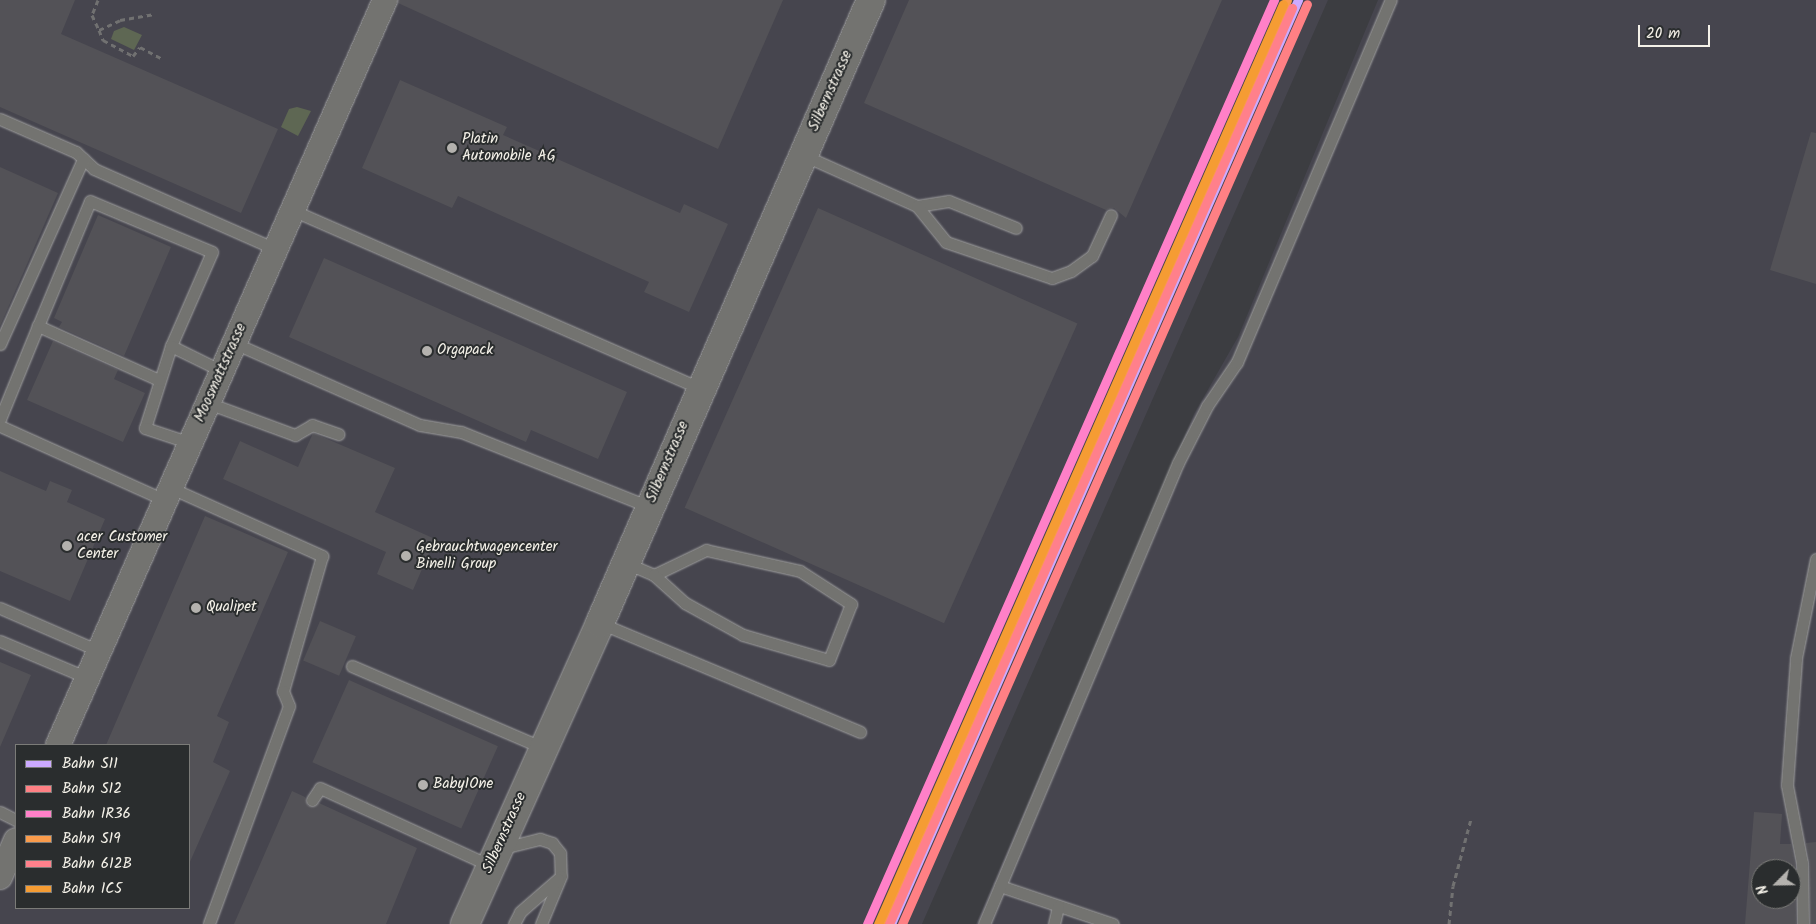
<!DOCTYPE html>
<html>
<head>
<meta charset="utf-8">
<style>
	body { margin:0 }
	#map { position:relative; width:1816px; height:924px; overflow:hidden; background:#3c3d41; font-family:Kalam,sans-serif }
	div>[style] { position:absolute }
	.built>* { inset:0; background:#46454e }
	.green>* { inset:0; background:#5e6753 }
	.building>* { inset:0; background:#535257; transform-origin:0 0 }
	.path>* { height:3px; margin-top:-1.5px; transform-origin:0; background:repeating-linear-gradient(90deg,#717171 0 5px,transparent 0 9px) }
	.roads { filter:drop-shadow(0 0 1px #9f9f9f) drop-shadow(0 0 1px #9f9f9f) }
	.service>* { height:11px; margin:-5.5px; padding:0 5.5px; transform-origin:5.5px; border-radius:5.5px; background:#737370 }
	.minor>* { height:24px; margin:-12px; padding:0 12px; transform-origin:12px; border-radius:12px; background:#737370 }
	.tertiary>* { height:28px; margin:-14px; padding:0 14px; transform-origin:14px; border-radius:14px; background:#737370 }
	.rail-1>* { height:9px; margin:-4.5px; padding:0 4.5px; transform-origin:4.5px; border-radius:4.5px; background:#caf }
	.rail-2>* { height:9px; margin:-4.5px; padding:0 4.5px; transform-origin:4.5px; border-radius:4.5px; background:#ff8084 }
	.rail-3>* { height:9px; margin:-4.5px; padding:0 4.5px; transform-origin:4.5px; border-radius:4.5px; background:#ff80c8 }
	.rail-4>* { height:9px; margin:-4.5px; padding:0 4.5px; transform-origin:4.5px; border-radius:4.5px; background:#fa9b4b }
	.rail-5>* { height:9px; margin:-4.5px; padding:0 4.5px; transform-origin:4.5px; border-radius:4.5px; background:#ff808b }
	.rail-6>* { height:9px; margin:-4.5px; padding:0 4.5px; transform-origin:4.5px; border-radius:4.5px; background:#f59c33 }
	.dots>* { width:14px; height:14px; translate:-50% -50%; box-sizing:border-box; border:2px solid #2a2d2e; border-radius:50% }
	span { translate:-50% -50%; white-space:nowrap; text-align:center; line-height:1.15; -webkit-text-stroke:4px #2a2d2e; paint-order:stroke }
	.street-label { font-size:15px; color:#f4f1e8 }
	.poi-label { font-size:15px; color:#f4f1e8 }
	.left { translate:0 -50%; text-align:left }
	.legend { position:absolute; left:15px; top:744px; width:175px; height:165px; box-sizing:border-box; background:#2a2d2e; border:1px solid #7b7b78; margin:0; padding:6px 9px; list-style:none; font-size:15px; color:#f4f1e8 }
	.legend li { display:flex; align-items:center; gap:10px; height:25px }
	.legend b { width:25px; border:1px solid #7b7b78 }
	.north { position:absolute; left:1751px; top:859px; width:50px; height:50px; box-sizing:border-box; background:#2a2d2e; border:1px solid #7b7b78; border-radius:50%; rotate:247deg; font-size:14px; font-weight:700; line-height:20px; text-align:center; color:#f4f1e8 }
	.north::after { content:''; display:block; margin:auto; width:18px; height:22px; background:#b4b2ae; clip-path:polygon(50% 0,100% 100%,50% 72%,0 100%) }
	.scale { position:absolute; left:1638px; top:25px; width:72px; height:22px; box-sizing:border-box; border:2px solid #f4f1e8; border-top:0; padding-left:6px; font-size:15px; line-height:18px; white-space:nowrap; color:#f4f1e8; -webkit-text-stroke:4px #2a2d2e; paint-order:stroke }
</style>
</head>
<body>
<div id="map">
	<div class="built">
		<i style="clip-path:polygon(evenodd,0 0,1328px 0,922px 924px,0 924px,0 0,16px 745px,189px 745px,189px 908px,16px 908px,16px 745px)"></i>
		<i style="clip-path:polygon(evenodd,1378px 0,1816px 0,1816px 924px,976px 924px,1194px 414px,1238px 337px,1378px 0,1761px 869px,1791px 869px,1791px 899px,1761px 899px,1761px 869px)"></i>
	</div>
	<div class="green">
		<i style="clip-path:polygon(124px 27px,142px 35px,134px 50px,111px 39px,114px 31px)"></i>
		<i style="clip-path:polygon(297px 107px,311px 111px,298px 136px,281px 127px,289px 109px)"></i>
	</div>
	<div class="building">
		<i style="clip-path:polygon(0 0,75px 0,61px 34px,278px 129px,241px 213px,0 107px)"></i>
		<i style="clip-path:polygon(398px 0,783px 0,718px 149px,398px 3px)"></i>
		<i style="clip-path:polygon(909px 0,1222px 0,1126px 218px,1114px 208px,1106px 210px,864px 103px)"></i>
		<i style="clip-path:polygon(400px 80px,507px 127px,503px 135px,680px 213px,684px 204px,728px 224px,689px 312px,644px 292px,649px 282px,458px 196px,452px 208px,362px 168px)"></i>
		<i style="clip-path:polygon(1811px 132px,1816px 133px,1816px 284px,1770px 270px)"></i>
		<i style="clip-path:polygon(0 167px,58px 193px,0 326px)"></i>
		<i style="left:818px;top:208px;width:284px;height:328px;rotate:24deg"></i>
		<i style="clip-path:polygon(98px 215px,171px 247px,124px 356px,59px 327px,62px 322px,54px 318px)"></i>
		<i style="clip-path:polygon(324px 258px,627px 392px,598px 459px,531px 430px,526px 442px,289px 337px)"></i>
		<i style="clip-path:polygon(53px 341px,118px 370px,114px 379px,145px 393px,123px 442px,27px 400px)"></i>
		<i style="clip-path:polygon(313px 433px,395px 468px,375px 512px,435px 539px,413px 590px,377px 574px,386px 552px,223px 479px,240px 441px,298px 467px)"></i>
		<i style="clip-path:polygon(0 471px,46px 491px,50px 481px,72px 490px,67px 502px,105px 519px,70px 601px,0 571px)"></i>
		<i style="clip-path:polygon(205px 516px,288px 552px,217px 716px,229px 722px,213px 762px,230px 771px,189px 864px,189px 745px,106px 745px)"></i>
		<i style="left:320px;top:621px;width:39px;height:43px;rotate:23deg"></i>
		<i style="clip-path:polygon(0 662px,31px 675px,0 747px)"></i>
		<i style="left:349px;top:680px;width:163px;height:90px;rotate:24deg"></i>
		<i style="clip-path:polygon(292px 791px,305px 797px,308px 806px,319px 803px,417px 848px,386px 924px,234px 924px)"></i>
		<i style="clip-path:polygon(evenodd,1754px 812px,1782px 814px,1780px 844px,1791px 844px,1795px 864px,1796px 924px,1745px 924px,1754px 812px,1761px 869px,1791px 869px,1791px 899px,1761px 899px,1761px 869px)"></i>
		<i style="clip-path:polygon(1816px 842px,1816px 924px,1810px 924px,1810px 863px,1806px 843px)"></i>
	</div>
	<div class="path">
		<i style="left:98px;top:0;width:16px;rotate:112deg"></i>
		<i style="left:92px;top:15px;width:17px;rotate:65deg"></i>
		<i style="left:99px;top:30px;width:23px;rotate:-25deg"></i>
		<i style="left:120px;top:20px;width:35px;rotate:-10deg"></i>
		<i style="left:99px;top:30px;width:11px;rotate:68deg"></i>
		<i style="left:103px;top:40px;width:34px;rotate:28deg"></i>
		<i style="left:133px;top:56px;width:11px;rotate:-52deg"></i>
		<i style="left:140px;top:47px;width:24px;rotate:28deg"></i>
		<i style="left:1449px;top:924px;width:38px;rotate:-84deg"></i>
		<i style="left:1453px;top:886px;width:69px;rotate:-75deg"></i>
	</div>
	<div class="roads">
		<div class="service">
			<i style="left:0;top:119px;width:83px;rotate:23.5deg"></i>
			<i style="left:76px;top:152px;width:25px;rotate:43deg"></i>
			<i style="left:94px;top:169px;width:198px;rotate:23.8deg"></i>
			<i style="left:803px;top:155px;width:125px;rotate:24.1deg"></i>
			<i style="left:917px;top:206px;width:32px;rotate:-9deg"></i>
			<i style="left:949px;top:201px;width:72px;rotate:21.9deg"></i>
			<i style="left:917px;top:206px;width:46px;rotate:51.1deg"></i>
			<i style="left:946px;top:242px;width:112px;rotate:18.8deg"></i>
			<i style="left:1052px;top:278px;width:20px;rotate:-20deg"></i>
			<i style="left:1071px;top:271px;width:26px;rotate:-36deg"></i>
			<i style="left:1092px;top:256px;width:45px;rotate:-65.1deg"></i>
			<i style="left:292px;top:210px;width:445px;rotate:23.6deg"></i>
			<i style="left:234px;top:343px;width:203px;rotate:23.8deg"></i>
			<i style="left:420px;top:425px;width:42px;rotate:9.7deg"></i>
			<i style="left:461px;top:432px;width:202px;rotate:21.7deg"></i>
			<i style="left:0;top:344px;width:203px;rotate:-65.8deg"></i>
			<i style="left:171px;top:346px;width:86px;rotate:107.6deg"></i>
			<i style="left:145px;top:428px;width:47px;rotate:18.4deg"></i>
			<i style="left:159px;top:380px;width:133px;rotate:-155.9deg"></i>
			<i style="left:38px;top:326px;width:135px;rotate:-67.4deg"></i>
			<i style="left:90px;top:201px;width:132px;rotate:22.7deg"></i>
			<i style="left:212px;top:252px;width:103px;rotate:113.6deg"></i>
			<i style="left:171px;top:346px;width:57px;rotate:26.1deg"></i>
			<i style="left:208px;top:403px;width:93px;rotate:20.2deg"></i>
			<i style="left:295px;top:435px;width:20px;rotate:-30deg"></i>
			<i style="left:312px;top:425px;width:28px;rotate:19deg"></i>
			<i style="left:0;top:419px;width:100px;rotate:-67.8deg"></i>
			<i style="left:0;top:426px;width:181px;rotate:24.2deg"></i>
			<i style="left:171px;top:488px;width:166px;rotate:24.2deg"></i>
			<i style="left:322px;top:556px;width:141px;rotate:106.1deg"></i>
			<i style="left:283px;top:691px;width:16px;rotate:68deg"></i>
			<i style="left:289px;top:706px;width:232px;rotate:110.2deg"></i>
			<i style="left:626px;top:563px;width:30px;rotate:23deg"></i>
			<i style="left:654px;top:575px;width:58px;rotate:-25.7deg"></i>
			<i style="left:706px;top:550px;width:96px;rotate:12.6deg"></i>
			<i style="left:800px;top:571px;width:61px;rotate:32.9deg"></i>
			<i style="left:851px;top:604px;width:60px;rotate:111.4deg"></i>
			<i style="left:829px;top:660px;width:90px;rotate:-163.8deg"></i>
			<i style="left:743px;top:635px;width:66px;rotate:-151.1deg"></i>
			<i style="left:685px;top:603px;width:42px;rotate:-137.9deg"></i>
			<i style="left:0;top:608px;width:108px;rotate:23.5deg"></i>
			<i style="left:600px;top:623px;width:282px;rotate:22.7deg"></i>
			<i style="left:0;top:641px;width:95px;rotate:22.8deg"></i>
			<i style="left:352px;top:666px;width:208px;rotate:23.2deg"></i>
			<i style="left:312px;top:800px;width:14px;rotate:-56deg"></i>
			<i style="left:320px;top:788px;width:188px;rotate:24.5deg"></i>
			<i style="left:0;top:812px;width:18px;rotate:27deg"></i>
			<i style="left:503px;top:848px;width:38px;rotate:-14deg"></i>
			<i style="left:540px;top:839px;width:13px;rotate:18deg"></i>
			<i style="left:552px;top:843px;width:13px;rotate:51deg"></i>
			<i style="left:560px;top:853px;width:23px;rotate:88deg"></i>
			<i style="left:561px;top:876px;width:52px;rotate:112.6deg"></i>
			<i style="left:1000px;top:886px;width:119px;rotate:18.6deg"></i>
			<i style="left:514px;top:924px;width:13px;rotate:-63deg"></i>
			<i style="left:520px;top:912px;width:50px;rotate:-41deg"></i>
			<i style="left:984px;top:924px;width:500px;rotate:-67.18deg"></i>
			<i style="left:1178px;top:463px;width:64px;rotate:-63deg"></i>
			<i style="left:1207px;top:406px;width:53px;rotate:-55.7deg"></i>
			<i style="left:1237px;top:362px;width:393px;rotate:-67deg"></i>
			<i style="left:1054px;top:924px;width:18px;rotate:-77deg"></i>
			<i style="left:1803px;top:924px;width:61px;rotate:-90.9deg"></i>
			<i style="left:1802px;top:863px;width:79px;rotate:-100.9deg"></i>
			<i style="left:1787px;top:785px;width:127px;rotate:-85.9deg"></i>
			<i style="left:1796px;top:658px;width:101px;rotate:-78.6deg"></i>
		</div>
		<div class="minor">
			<i style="left:58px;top:745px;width:814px;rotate:-66.3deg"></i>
			<i style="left:0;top:877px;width:40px;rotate:-66.6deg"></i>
		</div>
		<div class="tertiary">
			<i style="left:465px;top:924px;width:330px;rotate:-65.8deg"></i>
			<i style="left:600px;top:623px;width:679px;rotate:-66.49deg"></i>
		</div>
	</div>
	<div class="rail-1">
		<i style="left:891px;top:924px;width:1010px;rotate:-66.23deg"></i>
	</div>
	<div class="rail-2">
		<i style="left:902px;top:924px;width:1005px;rotate:-66.24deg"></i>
	</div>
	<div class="rail-3">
		<i style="left:867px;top:924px;width:1010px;rotate:-66.23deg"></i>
	</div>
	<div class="rail-4">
		<i style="left:882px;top:920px;width:1005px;rotate:-66.24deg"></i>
	</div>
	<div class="rail-5">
		<i style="left:889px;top:924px;width:1001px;rotate:-66.25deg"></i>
	</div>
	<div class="rail-6">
		<i style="left:878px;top:924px;width:1005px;rotate:-66.24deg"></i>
	</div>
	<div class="dots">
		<i style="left:452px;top:148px;background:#b4b2ae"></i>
		<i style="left:427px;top:351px;background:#b4b2ae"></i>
		<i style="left:67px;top:546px;background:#b4b2ae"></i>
		<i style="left:406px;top:556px;background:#b4b2ae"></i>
		<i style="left:196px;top:608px;background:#b4b2ae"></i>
		<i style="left:423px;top:785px;background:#b4b2ae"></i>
	</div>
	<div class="street-label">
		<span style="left:831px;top:91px;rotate:-66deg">Silbernstrasse</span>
		<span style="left:221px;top:373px;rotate:-66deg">Moosmattstrasse</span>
		<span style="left:668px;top:462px;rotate:-67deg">Silbernstrasse</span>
		<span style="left:505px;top:833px;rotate:-66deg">Silbernstrasse</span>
	</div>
	<div class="poi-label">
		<span class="left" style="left:462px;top:148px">Platin<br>Automobile AG</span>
		<span class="left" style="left:437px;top:351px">Orgapack</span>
		<span class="left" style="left:77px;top:546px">acer Customer<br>Center</span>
		<span class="left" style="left:416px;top:556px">Gebrauchtwagencenter<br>Binelli Group</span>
		<span class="left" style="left:206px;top:608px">Qualipet</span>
		<span class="left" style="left:433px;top:785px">Baby1One</span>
	</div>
	<ul class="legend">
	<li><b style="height:6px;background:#caf"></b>Bahn S11</li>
	<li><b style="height:6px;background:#ff8084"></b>Bahn S12</li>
	<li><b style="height:6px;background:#ff80c8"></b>Bahn IR36</li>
	<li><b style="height:6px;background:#fa9b4b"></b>Bahn S19</li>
	<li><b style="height:6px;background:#ff808b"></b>Bahn 612B</li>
	<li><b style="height:6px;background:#f59c33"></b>Bahn IC5</li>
	</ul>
	<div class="north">N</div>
	<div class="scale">20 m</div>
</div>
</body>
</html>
